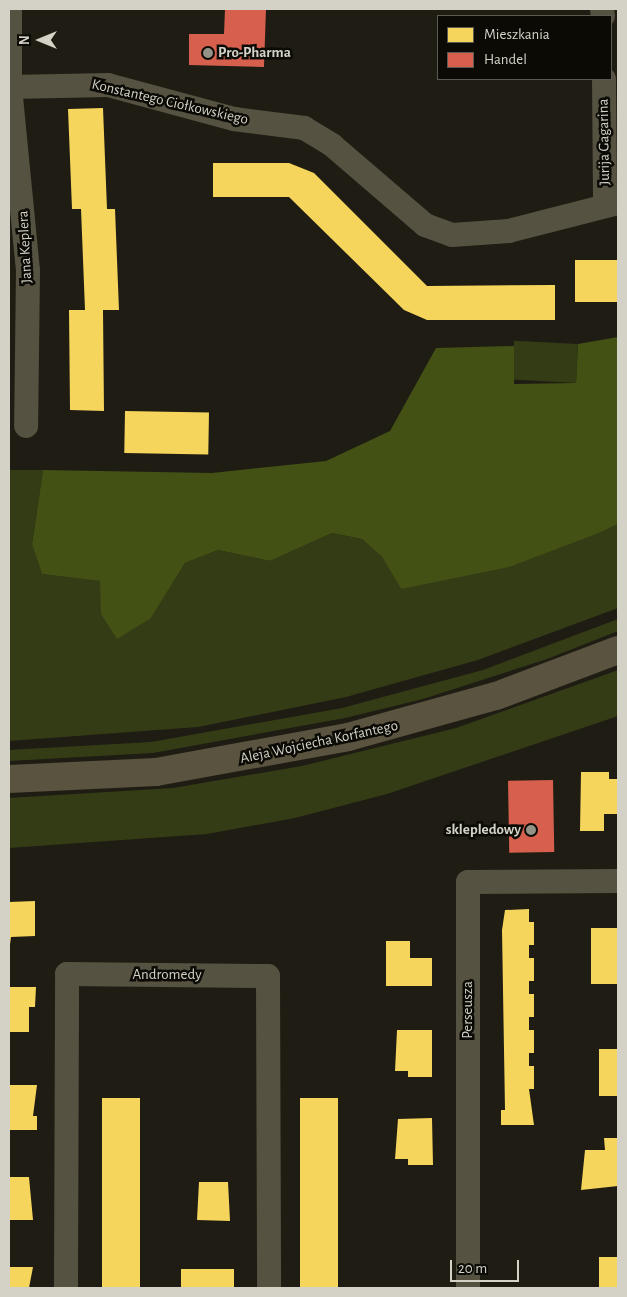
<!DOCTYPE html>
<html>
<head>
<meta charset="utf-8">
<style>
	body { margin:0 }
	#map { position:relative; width:627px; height:1297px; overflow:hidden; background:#1f1c13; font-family:"Alegreya Sans",sans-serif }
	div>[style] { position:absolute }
	.green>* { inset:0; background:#343c16; transform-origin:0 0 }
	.forest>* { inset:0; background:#435115 }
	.homes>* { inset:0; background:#f6d55c; transform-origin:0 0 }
	.shops>* { inset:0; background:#d6604d; transform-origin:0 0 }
	.minor>* { height:24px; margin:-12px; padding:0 12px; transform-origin:12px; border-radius:12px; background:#565242 }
	.secondary>* { height:28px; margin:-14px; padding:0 14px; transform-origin:14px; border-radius:14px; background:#59533f }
	.dots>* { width:14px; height:14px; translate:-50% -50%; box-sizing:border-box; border:2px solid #0b0a04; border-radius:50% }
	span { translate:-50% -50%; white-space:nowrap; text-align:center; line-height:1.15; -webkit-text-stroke:5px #0b0a04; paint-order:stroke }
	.poi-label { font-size:15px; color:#d4d2c7; font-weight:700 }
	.left { translate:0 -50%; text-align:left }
	.right { translate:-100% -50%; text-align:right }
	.street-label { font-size:15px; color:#d4d2c7 }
	.frame { position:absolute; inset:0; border:10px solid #d4d2c7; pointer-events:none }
	.legend { position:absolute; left:437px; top:15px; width:175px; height:65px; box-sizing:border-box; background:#0b0a04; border:1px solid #5b5a52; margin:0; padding:6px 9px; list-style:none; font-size:15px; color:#d4d2c7 }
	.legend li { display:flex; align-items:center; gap:10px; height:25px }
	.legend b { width:25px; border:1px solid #5b5a52 }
	.north { position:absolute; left:15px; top:15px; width:50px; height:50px; -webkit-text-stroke:4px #0b0a04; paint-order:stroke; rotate:270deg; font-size:14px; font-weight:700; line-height:20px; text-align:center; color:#d4d2c7 }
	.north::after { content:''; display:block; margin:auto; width:18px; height:22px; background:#d4d2c7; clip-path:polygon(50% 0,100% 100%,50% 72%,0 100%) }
	.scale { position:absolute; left:450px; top:1260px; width:69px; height:22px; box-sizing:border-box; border:2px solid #d4d2c7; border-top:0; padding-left:6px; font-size:15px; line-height:18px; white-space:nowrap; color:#d4d2c7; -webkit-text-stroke:4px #0b0a04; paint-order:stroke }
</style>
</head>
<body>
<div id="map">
	<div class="green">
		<i style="left:578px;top:344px;width:39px;height:64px;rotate:93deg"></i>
		<i style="clip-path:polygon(9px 470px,43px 470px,32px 543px,42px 574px,101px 581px,101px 614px,151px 618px,185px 563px,218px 550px,270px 561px,332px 533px,362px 539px,382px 557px,401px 589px,618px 524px,618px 608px,478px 660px,346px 697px,198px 727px,9px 741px)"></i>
		<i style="clip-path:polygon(618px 619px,618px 631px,547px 659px,423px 699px,345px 718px,153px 753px,9px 761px,9px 750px,151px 742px,342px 708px,483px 670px)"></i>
		<i style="clip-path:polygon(618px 670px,618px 716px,387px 794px,295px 818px,207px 834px,9px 848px,9px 798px,173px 788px,302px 766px,456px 728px)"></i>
	</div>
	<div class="forest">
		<i style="clip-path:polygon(618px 337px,618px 524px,596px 534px,509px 567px,401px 589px,382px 557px,362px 539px,332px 533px,270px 561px,218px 550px,185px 563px,151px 618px,117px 639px,101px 614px,100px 581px,42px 574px,32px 544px,43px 470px,212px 473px,326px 461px,390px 431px,436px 348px,514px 346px,514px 384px,576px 383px,578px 344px)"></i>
	</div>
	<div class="homes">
		<i style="clip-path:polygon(103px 108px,107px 209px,115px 209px,119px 310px,103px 310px,104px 411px,70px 410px,69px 310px,85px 310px,81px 209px,72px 209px,68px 109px)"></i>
		<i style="clip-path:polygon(213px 163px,289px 163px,314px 173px,427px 286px,555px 285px,555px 320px,427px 320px,404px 310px,289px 197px,213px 197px)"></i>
		<i style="left:575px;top:260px;width:43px;height:42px"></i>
		<i style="left:125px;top:411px;width:84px;height:42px;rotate:1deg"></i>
		<i style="clip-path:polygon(581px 772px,609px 772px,609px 779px,618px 779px,618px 814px,604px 814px,604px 831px,580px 831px)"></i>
		<i style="clip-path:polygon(35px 901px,35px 936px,11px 937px,9px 952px,9px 902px)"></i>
		<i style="clip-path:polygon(529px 909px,529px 922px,534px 922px,534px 945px,529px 945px,529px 958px,534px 958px,534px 981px,529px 981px,529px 994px,534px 994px,534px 1017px,529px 1017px,529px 1030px,534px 1030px,534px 1053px,529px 1053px,529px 1066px,534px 1066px,534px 1089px,529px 1089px,534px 1125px,501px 1125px,501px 1110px,505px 1110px,502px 930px,505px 910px)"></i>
		<i style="left:591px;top:928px;width:27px;height:56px"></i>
		<i style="clip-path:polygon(386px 941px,410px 941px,410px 958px,432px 958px,432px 986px,386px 986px)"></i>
		<i style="clip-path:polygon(9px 987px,36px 987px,35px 1007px,29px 1007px,29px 1032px,9px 1032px)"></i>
		<i style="clip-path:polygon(397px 1030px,432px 1030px,432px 1077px,408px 1077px,408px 1071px,395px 1071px)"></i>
		<i style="left:599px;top:1049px;width:19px;height:47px"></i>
		<i style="clip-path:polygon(9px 1085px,37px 1085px,33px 1116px,37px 1116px,37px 1130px,9px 1130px)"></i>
		<i style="left:102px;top:1098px;width:38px;height:190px"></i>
		<i style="left:300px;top:1098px;width:38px;height:190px"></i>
		<i style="clip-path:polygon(432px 1118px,433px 1165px,408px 1165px,408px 1159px,395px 1159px,398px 1119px)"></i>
		<i style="clip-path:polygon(604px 1138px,618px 1138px,618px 1186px,581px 1190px,585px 1150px,605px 1150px)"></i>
		<i style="clip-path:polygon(9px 1177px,29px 1177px,33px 1220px,9px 1220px)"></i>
		<i style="clip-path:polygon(199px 1182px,228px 1182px,230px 1221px,197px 1220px)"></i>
		<i style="left:599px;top:1257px;width:19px;height:31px"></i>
		<i style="clip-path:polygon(9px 1267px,33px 1267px,29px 1288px,9px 1288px)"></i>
		<i style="left:234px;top:1269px;width:19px;height:53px;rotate:90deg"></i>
	</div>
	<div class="shops">
		<i style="clip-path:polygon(225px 9px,266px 9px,264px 67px,189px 65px,189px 34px,224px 34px)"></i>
		<i style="left:553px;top:780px;width:72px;height:45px;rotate:89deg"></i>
	</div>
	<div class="minor">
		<i style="left:10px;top:9px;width:78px;rotate:90deg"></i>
		<i style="left:10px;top:87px;width:185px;rotate:84.4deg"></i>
		<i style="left:28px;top:271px;width:155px;rotate:90.7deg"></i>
		<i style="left:602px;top:9px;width:7px;rotate:82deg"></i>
		<i style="left:604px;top:79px;width:127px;rotate:89.5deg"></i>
		<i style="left:10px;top:87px;width:98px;rotate:-1.2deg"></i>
		<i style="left:108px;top:85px;width:131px;rotate:15.1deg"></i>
		<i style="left:234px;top:119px;width:71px;rotate:7.3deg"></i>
		<i style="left:304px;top:128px;width:33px;rotate:31deg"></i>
		<i style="left:332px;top:145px;width:123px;rotate:40.7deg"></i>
		<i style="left:425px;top:225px;width:29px;rotate:20deg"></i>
		<i style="left:452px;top:235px;width:57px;rotate:-4deg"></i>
		<i style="left:509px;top:231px;width:113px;rotate:-14.4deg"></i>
		<i style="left:66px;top:1288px;width:314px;rotate:-89.8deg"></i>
		<i style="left:67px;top:974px;width:201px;rotate:0.6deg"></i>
		<i style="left:268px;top:976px;width:312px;rotate:89.8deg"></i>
		<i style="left:468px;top:1288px;width:406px;rotate:-90deg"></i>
		<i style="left:468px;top:882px;width:150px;rotate:-0.4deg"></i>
	</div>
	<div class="secondary">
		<i style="left:9px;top:779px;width:147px;rotate:-2.7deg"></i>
		<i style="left:156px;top:772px;width:195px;rotate:-10.3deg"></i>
		<i style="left:348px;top:737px;width:154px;rotate:-15.5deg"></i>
		<i style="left:496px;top:696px;width:130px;rotate:-20.7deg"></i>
	</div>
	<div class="dots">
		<i style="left:208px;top:53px;background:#959288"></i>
		<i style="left:531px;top:830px;background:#959288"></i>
	</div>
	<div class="poi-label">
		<span class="left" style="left:218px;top:53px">Pro-Pharma</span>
		<span class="right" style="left:521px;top:830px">sklepledowy</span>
	</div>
	<div class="street-label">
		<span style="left:170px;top:102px;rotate:13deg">Konstantego Ciołkowskiego</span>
		<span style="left:604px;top:142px;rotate:-91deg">Jurija Gagarina</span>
		<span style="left:25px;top:247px;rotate:-93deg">Jana Keplera</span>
		<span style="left:319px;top:742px;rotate:-12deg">Aleja Wojciecha Korfantego</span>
		<span style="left:167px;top:975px">Andromedy</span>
		<span style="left:468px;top:1010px;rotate:-90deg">Perseusza</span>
	</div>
	<div class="frame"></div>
	<ul class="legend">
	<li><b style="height:14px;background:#f6d55c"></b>Mieszkania</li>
	<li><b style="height:14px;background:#d6604d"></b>Handel</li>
	</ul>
	<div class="north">N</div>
	<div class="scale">20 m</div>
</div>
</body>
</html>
